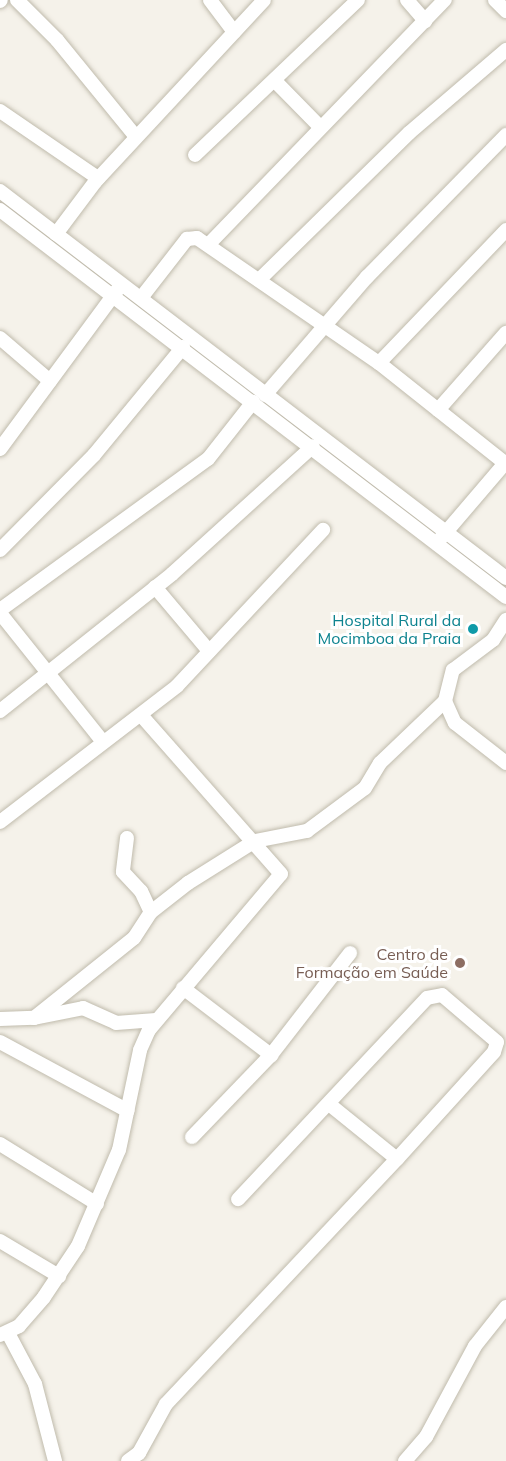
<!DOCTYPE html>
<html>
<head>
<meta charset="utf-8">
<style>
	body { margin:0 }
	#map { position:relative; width:506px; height:1461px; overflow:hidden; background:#f5f2ea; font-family:Mulish,sans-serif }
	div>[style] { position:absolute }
	.roads { filter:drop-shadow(0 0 2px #c0bbac) drop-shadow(0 0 2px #c0bbac) }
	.minor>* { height:14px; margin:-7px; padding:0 7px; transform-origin:7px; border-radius:7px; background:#fff }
	.dots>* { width:16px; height:16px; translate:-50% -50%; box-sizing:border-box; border:3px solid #fff; border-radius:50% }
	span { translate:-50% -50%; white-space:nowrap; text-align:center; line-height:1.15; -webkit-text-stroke:6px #fff; paint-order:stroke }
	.culture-label { font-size:16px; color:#0d838f }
	.right { translate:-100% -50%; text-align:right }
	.education-label { font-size:16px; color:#785e54 }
</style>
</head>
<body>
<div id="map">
	<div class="roads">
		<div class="minor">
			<i style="left:17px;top:0;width:57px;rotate:45deg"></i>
			<i style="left:57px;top:40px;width:125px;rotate:50.8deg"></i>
			<i style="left:210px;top:0;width:40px;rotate:53deg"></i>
			<i style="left:407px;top:0;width:28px;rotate:49deg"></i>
			<i style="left:495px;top:0;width:16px;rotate:45deg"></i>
			<i style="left:0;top:1px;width:1px;rotate:-45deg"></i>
			<i style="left:275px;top:81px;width:64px;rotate:45.6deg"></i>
			<i style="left:0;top:111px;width:119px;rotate:34.4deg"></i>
			<i style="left:195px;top:155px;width:225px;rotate:-43.6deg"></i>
			<i style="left:0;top:191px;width:637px;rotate:37.41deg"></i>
			<i style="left:0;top:210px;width:637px;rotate:37.41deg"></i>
			<i style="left:56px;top:234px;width:65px;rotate:-53.1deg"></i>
			<i style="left:95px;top:182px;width:248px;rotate:-47.1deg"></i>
			<i style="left:208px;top:245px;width:341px;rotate:-46deg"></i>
			<i style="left:259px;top:280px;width:210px;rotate:-44.4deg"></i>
			<i style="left:409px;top:133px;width:128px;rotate:-40.6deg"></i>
			<i style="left:141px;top:298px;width:75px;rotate:-52.1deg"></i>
			<i style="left:187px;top:239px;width:10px;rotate:-6deg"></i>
			<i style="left:197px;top:238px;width:221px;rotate:34.5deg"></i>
			<i style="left:379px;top:363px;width:162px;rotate:38.5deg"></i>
			<i style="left:0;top:338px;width:66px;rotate:40.7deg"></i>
			<i style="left:379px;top:363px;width:184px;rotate:-46.3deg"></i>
			<i style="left:265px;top:395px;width:156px;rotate:-49.2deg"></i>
			<i style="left:367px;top:277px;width:199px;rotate:-45.6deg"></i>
			<i style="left:438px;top:410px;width:103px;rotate:-48.6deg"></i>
			<i style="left:0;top:449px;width:199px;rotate:-53.6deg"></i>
			<i style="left:441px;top:538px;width:100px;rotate:-49.5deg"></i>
			<i style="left:0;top:550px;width:134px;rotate:-45.3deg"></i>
			<i style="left:94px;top:455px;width:140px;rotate:-50.5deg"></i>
			<i style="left:155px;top:587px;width:84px;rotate:49.8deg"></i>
			<i style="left:0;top:610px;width:257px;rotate:-36deg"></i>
			<i style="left:208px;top:459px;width:73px;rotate:-51.7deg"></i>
			<i style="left:0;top:613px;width:165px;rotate:51.4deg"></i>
			<i style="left:445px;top:701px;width:24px;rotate:66deg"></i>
			<i style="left:455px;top:723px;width:65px;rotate:38.1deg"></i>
			<i style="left:0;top:711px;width:220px;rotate:-38.5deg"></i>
			<i style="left:172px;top:574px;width:190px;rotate:-42.2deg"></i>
			<i style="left:0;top:822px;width:223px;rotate:-37.5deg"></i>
			<i style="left:177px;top:686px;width:214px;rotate:-46.9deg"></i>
			<i style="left:127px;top:838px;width:34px;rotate:97deg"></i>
			<i style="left:123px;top:872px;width:26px;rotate:47deg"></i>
			<i style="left:141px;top:891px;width:23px;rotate:65deg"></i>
			<i style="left:183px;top:988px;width:111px;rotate:37.3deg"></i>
			<i style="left:34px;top:1018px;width:128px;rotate:-38.7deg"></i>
			<i style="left:134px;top:938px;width:31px;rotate:-57deg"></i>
			<i style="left:151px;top:912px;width:47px;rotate:-38.1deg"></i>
			<i style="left:188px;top:883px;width:79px;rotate:-32.1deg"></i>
			<i style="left:255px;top:841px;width:53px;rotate:-10.9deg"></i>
			<i style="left:307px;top:831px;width:72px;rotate:-36.6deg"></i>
			<i style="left:365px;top:788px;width:29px;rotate:-59deg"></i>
			<i style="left:380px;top:763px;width:90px;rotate:-43.6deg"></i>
			<i style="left:445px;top:701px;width:32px;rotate:-76deg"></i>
			<i style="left:453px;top:670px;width:50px;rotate:-36.9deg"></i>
			<i style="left:493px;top:640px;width:24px;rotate:-57deg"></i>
			<i style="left:0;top:1019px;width:34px;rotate:-2deg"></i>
			<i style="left:34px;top:1018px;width:50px;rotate:-11.5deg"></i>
			<i style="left:83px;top:1008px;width:36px;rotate:24deg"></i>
			<i style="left:116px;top:1023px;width:40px;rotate:-4.3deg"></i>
			<i style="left:0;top:1042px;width:145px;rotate:28.3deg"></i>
			<i style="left:329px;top:1104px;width:87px;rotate:39deg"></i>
			<i style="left:192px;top:1137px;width:114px;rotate:-46.1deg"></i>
			<i style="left:271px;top:1055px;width:129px;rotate:-52.2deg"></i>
			<i style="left:0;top:1144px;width:114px;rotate:31.7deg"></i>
			<i style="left:0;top:1241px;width:69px;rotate:30.7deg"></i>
			<i style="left:8px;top:1333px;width:58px;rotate:62.1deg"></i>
			<i style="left:35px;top:1384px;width:80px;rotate:75.4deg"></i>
			<i style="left:0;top:1335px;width:21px;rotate:-25deg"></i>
			<i style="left:19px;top:1326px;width:38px;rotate:-49deg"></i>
			<i style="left:44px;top:1297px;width:61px;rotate:-56.3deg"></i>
			<i style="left:78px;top:1246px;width:104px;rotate:-66.9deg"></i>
			<i style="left:119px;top:1150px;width:102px;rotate:-78.1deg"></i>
			<i style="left:140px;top:1050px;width:22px;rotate:-66deg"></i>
			<i style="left:149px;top:1030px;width:204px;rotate:-49.8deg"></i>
			<i style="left:281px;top:874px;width:212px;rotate:-131.4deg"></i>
			<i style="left:128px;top:1461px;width:14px;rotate:-36deg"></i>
			<i style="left:139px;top:1453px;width:56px;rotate:-61.1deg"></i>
			<i style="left:166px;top:1404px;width:337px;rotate:-46.7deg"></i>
			<i style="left:397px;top:1159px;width:144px;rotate:-47.8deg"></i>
			<i style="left:494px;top:1052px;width:10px;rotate:-73deg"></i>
			<i style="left:497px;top:1042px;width:72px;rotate:-139.5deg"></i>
			<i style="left:442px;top:995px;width:15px;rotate:169deg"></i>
			<i style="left:427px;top:998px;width:276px;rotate:133.2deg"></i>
			<i style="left:405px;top:1461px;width:32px;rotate:-49deg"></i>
			<i style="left:426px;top:1437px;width:103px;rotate:-61.7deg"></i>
			<i style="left:475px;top:1346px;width:50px;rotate:-51.5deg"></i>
		</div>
	</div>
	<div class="dots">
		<i style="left:473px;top:629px;background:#0f9aa8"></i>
		<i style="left:460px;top:963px;background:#8d6e63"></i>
	</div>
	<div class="culture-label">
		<span class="right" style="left:461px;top:629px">Hospital Rural da<br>Mocimboa da Praia</span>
	</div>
	<div class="education-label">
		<span class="right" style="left:448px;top:963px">Centro de<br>Formação em Saúde</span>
	</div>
</div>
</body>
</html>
